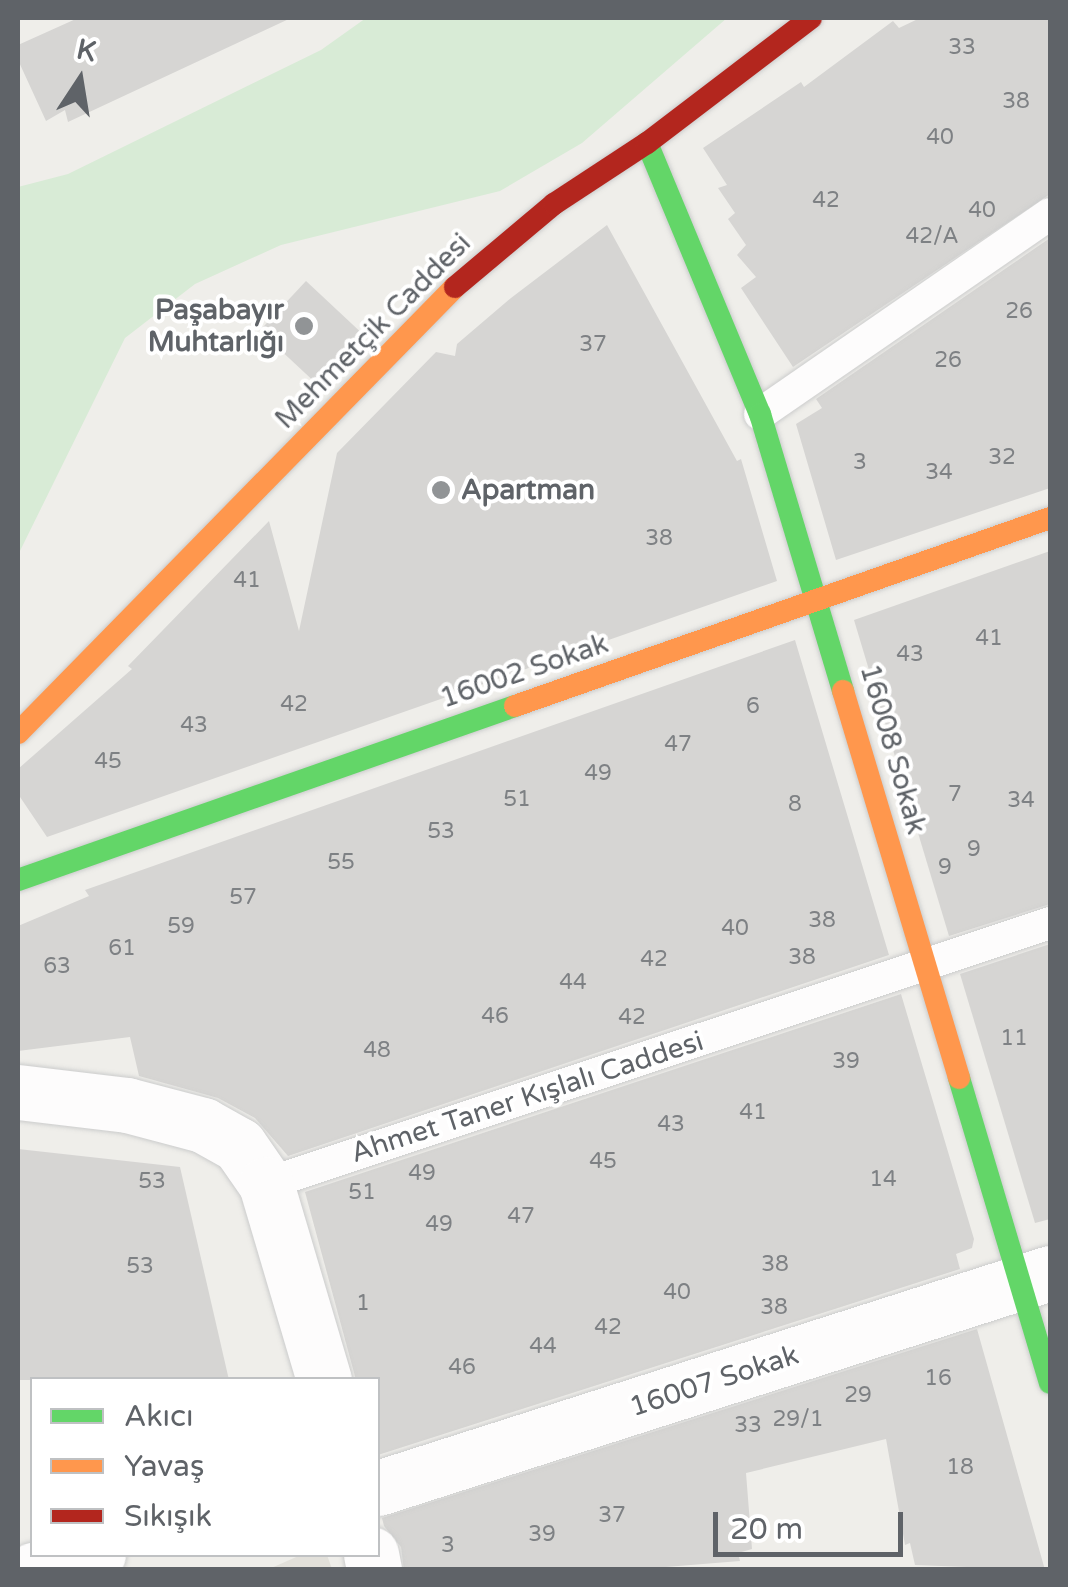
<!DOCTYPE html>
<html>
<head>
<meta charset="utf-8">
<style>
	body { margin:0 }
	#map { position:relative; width:1068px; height:1587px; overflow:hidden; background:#efeeea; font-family:"Varela Round",sans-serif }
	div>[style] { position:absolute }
	.education>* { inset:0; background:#e2e0da }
	.green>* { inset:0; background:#d8ebd6 }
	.building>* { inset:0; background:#d6d5d3; transform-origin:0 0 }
	.roads { filter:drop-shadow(0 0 2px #cbcccc) drop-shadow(0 0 2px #cbcccc) }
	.lane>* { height:32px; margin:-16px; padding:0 16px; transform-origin:16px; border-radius:16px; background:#fdfcfc }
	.street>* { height:55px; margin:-27.5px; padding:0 27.5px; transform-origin:27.5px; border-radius:27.5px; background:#fdfcfc }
	.fast>* { height:22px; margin:-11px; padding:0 11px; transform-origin:11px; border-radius:11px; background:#63d668 }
	.slow>* { height:22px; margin:-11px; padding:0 11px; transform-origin:11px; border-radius:11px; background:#ff974d }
	.jam>* { height:22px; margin:-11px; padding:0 11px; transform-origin:11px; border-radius:11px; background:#b3261e }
	.dots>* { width:28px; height:28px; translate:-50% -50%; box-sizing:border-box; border:5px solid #fff; border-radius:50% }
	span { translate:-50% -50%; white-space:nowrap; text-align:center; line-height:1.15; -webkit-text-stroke:8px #fff; paint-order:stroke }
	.number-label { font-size:22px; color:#7e8184 }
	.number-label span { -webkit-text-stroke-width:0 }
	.poi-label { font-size:28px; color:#5f6368; font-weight:700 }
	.right { translate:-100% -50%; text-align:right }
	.left { translate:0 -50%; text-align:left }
	.street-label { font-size:28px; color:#5f6368 }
	.frame { position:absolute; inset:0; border:20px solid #5f6368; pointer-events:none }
	.legend { position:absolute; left:30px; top:1377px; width:350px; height:180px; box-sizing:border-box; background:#fff; border:2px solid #bfc1c3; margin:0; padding:12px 18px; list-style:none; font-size:30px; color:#5f6368 }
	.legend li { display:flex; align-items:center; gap:20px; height:50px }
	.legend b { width:50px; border:2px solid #bfc1c3 }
	.north { position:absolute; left:30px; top:30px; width:100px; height:100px; -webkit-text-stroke:8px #fff; paint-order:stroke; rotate:12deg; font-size:28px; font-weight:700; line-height:40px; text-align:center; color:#5f6368 }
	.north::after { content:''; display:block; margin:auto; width:35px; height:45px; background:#5f6368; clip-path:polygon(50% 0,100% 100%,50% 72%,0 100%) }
	.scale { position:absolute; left:713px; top:1512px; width:190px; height:45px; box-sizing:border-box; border:5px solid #5f6368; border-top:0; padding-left:12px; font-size:30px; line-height:35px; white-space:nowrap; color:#5f6368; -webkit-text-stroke:8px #fff; paint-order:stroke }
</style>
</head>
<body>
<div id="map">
	<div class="education">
		<i style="clip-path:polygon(303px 1554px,327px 1555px,332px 1569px,269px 1569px)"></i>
	</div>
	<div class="green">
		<i style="clip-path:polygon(366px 18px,727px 18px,582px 143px,500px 191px,281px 245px,195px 284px,125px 338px,18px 555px,18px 187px,68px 174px,321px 50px)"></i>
	</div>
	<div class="building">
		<i style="clip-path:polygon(78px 18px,291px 18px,68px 122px,65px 110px,46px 121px,18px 60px,18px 45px)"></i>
		<i style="clip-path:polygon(920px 18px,1050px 18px,1050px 194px,793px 367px,741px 288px,756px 277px,737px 255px,746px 245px,728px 219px,735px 213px,718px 188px,727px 185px,703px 148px,801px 82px,804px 87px,893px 21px,899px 28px)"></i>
		<i style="clip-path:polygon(607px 225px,737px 461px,741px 459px,777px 581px,47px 837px,18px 794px,18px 769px,132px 669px,128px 666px,269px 521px,299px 631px,337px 453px,436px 352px,455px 356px,457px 344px,511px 298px)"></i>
		<i style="clip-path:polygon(1050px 238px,1050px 488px,836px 560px,796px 424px,822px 408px,816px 399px)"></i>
		<i style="left:306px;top:281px;width:79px;height:68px;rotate:43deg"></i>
		<i style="clip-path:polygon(1050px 551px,1050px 904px,949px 936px,854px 620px)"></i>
		<i style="clip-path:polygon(795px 640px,889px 955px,288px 1156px,255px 1118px,218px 1098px,139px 1076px,130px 1037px,18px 1051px,18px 926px,89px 896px,85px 890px)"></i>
		<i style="clip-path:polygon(1050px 944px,1050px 1219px,1035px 1223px,960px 974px)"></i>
		<i style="clip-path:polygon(901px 994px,974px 1239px,972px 1248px,956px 1254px,960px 1269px,378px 1455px,378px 1380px,356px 1380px,305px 1192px)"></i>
		<i style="clip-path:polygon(18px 1149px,180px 1167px,229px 1380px,18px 1380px)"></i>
		<i style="clip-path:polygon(977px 1329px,1045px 1570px,915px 1565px,910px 1543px,905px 1545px,886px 1439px,746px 1473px,752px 1549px,738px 1553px,740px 1561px,629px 1570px,404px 1570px,401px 1547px,384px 1526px,382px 1518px)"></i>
	</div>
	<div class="roads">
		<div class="lane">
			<i style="left:760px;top:414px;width:352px;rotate:-34.6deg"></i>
			<i style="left:266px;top:1184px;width:826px;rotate:-18.41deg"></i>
		</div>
		<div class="street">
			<i style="left:18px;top:1092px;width:110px;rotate:6.8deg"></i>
			<i style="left:127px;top:1105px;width:79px;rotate:14.7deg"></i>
			<i style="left:203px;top:1125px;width:41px;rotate:29.1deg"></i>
			<i style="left:239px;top:1145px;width:47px;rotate:55.3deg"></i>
			<i style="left:266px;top:1184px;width:204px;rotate:73.5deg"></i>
			<i style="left:378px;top:1488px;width:706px;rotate:-17.74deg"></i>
			<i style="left:371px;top:1554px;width:16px;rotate:79deg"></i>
			<i style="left:33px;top:1570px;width:67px;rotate:-13.8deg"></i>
		</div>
		<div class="fast">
			<i style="left:647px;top:143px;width:294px;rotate:67.4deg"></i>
			<i style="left:760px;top:414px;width:289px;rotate:73.3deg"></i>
			<i style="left:18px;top:880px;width:527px;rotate:-19.3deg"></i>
			<i style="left:959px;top:1078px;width:318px;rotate:73.4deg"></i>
		</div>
		<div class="slow">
			<i style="left:843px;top:691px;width:404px;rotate:73.3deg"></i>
			<i style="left:515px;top:706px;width:567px;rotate:-19.36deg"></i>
			<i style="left:18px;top:733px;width:624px;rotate:-45.58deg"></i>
		</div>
		<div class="jam">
			<i style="left:455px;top:287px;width:129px;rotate:-40deg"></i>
			<i style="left:554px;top:204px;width:111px;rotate:-33.3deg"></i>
			<i style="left:647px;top:143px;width:206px;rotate:-37.3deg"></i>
		</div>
	</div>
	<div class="dots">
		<i style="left:304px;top:326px;background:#919496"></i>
		<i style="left:441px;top:490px;background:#919496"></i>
	</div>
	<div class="number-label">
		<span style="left:962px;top:48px">33</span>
		<span style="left:1016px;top:102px">38</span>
		<span style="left:940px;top:138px">40</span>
		<span style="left:826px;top:201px">42</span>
		<span style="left:982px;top:211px">40</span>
		<span style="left:932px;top:237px">42/A</span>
		<span style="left:1019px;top:312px">26</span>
		<span style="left:593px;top:345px">37</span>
		<span style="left:948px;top:361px">26</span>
		<span style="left:1002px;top:458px">32</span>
		<span style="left:860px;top:463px">3</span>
		<span style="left:939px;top:473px">34</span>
		<span style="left:659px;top:539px">38</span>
		<span style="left:247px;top:581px">41</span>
		<span style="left:989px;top:639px">41</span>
		<span style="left:910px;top:655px">43</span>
		<span style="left:294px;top:705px">42</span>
		<span style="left:753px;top:707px">6</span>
		<span style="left:194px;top:726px">43</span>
		<span style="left:678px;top:745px">47</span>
		<span style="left:108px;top:762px">45</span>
		<span style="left:598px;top:774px">49</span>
		<span style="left:955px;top:795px">7</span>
		<span style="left:517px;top:800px">51</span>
		<span style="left:1021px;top:801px">34</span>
		<span style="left:795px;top:805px">8</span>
		<span style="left:441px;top:832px">53</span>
		<span style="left:974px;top:850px">9</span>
		<span style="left:341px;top:863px">55</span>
		<span style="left:945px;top:868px">9</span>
		<span style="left:243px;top:898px">57</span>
		<span style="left:822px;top:921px">38</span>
		<span style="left:181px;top:927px">59</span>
		<span style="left:735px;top:929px">40</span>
		<span style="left:122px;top:949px">61</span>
		<span style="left:802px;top:958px">38</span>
		<span style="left:654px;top:960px">42</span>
		<span style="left:57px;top:967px">63</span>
		<span style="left:573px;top:983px">44</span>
		<span style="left:495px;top:1017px">46</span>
		<span style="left:632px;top:1018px">42</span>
		<span style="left:1014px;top:1039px">11</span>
		<span style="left:377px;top:1051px">48</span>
		<span style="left:846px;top:1062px">39</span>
		<span style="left:753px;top:1113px">41</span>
		<span style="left:671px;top:1125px">43</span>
		<span style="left:603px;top:1162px">45</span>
		<span style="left:422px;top:1174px">49</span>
		<span style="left:883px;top:1180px">14</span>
		<span style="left:152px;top:1182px">53</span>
		<span style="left:362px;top:1193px">51</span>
		<span style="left:521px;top:1217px">47</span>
		<span style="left:439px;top:1225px">49</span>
		<span style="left:775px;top:1265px">38</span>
		<span style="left:140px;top:1267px">53</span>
		<span style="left:677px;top:1293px">40</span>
		<span style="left:363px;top:1304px">1</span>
		<span style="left:774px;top:1308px">38</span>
		<span style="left:608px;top:1328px">42</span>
		<span style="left:543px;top:1347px">44</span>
		<span style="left:462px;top:1368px">46</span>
		<span style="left:938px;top:1379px">16</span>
		<span style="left:858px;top:1396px">29</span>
		<span style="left:798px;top:1420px">29/1</span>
		<span style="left:748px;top:1426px">33</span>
		<span style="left:960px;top:1468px">18</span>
		<span style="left:612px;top:1516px">37</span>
		<span style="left:542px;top:1535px">39</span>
		<span style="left:448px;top:1546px">3</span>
	</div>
	<div class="poi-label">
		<span class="right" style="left:284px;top:326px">Paşabayır<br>Muhtarlığı</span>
		<span class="left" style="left:461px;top:490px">Apartman</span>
	</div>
	<div class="street-label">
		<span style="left:373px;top:331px;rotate:-45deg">Mehmetçik Caddesi</span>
		<span style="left:524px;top:671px;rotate:-19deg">16002 Sokak</span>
		<span style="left:893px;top:749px;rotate:74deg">16008 Sokak</span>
		<span style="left:527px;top:1097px;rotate:-18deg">Ahmet Taner Kışlalı Caddesi</span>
		<span style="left:714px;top:1381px;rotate:-18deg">16007 Sokak</span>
	</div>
	<div class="frame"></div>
	<ul class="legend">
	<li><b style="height:12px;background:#63d668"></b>Akıcı</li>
	<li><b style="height:12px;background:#ff974d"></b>Yavaş</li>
	<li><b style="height:12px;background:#b3261e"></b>Sıkışık</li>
	</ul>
	<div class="north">K</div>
	<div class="scale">20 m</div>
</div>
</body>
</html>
